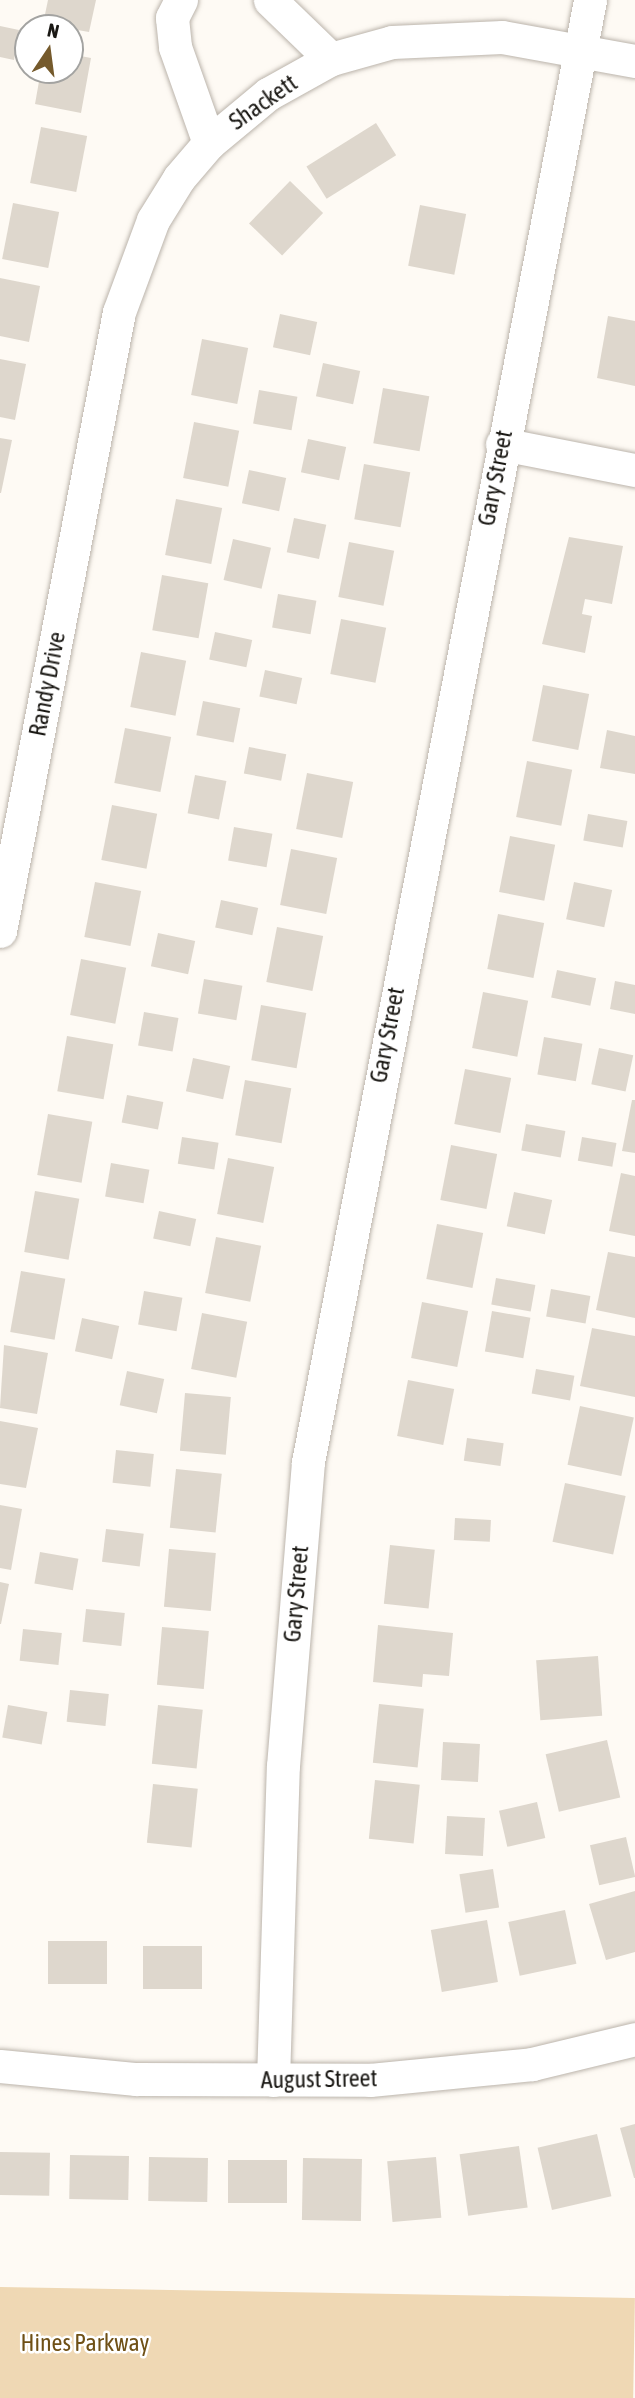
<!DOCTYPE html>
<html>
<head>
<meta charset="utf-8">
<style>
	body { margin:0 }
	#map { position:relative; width:635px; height:2398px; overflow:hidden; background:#fefaf4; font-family:"Asap Condensed",sans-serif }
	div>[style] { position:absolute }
	.green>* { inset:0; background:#efd8b4; transform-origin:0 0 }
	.building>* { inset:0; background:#ded7cd; transform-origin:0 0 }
	.roads { filter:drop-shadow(0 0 2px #bbb4ab) drop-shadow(0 0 2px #bbb4ab) }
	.street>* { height:33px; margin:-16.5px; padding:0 16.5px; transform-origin:16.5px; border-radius:16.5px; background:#fff }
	span { translate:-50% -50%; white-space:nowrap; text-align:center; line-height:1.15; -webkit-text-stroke:5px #fff; paint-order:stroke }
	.street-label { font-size:24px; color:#1a1814 }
	.park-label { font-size:24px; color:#6f5016 }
	.north { position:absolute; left:14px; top:14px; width:70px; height:70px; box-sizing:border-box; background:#fff; border:2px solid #a3a3a1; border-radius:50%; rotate:13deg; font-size:19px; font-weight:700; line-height:28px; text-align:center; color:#1a1814 }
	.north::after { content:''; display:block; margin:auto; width:24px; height:32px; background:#755a2c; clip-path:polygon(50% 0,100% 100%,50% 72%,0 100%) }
</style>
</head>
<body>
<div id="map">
	<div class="green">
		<i style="left:0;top:2287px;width:635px;height:111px;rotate:1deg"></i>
	</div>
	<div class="building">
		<i style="clip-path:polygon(48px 0,96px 0,89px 32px,43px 24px)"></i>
		<i style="clip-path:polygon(0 26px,19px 30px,14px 60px,0 57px)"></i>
		<i style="clip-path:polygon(70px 54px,91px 58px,81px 113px,35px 104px,41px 70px,70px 70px)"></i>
		<i style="left:376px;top:123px;width:38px;height:82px;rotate:58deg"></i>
		<i style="left:41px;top:127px;width:47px;height:57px;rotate:11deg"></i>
		<i style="left:290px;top:181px;width:46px;height:59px;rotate:44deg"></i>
		<i style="left:13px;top:203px;width:47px;height:57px;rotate:11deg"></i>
		<i style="left:420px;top:205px;width:47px;height:62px;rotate:11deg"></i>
		<i style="clip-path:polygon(0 278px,40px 286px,29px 342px,0 336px)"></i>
		<i style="left:280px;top:314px;width:38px;height:34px;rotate:12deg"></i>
		<i style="clip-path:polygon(608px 316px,635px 321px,635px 386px,597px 378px)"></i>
		<i style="left:202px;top:339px;width:47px;height:57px;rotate:11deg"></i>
		<i style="clip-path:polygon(0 359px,26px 364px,15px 420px,0 417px)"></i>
		<i style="left:323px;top:363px;width:38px;height:34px;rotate:12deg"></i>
		<i style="left:383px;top:388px;width:47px;height:56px;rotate:10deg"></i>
		<i style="left:259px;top:390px;width:39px;height:34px;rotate:10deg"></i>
		<i style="left:194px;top:422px;width:46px;height:57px;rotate:11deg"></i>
		<i style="clip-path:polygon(0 438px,12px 440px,1px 493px,0 493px)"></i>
		<i style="left:308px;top:439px;width:39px;height:34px;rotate:12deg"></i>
		<i style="left:364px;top:464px;width:47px;height:56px;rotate:10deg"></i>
		<i style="left:249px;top:470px;width:38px;height:34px;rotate:12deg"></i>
		<i style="left:176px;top:499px;width:47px;height:57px;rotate:11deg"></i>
		<i style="left:294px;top:518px;width:33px;height:35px;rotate:12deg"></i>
		<i style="clip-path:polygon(569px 537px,623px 546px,612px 604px,585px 599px,582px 614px,592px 616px,585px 653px,542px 644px)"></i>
		<i style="left:233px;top:539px;width:39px;height:42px;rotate:13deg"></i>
		<i style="left:349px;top:542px;width:46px;height:56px;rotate:11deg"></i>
		<i style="left:162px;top:575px;width:47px;height:56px;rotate:10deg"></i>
		<i style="left:278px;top:594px;width:39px;height:34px;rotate:10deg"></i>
		<i style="left:341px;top:619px;width:46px;height:56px;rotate:11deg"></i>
		<i style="left:215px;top:632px;width:38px;height:28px;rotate:12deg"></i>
		<i style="left:141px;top:652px;width:46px;height:56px;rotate:11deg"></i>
		<i style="left:265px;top:670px;width:38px;height:27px;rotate:12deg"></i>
		<i style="left:543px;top:685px;width:47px;height:57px;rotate:11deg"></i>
		<i style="left:203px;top:701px;width:38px;height:35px;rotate:11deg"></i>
		<i style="left:125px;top:728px;width:47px;height:56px;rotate:11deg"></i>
		<i style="clip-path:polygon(607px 730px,635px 736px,635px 774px,600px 768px)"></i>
		<i style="left:249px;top:747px;width:38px;height:27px;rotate:11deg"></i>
		<i style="left:527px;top:761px;width:46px;height:57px;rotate:11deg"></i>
		<i style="left:307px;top:773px;width:47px;height:57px;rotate:11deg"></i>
		<i style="left:195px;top:775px;width:32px;height:39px;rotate:11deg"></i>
		<i style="left:112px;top:805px;width:46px;height:56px;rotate:11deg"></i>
		<i style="left:588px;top:814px;width:40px;height:27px;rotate:10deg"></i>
		<i style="left:234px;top:827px;width:39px;height:34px;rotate:10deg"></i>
		<i style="left:510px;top:836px;width:46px;height:57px;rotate:11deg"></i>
		<i style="left:291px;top:849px;width:47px;height:57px;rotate:11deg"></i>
		<i style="left:95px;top:882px;width:47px;height:56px;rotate:11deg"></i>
		<i style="left:574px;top:882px;width:39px;height:38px;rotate:12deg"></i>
		<i style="left:221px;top:900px;width:38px;height:28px;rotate:12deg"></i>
		<i style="left:498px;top:914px;width:47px;height:56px;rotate:11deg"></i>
		<i style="left:277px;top:927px;width:47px;height:56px;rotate:11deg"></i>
		<i style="left:158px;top:933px;width:38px;height:34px;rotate:12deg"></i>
		<i style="left:81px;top:959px;width:46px;height:57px;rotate:11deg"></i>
		<i style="left:557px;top:970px;width:40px;height:28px;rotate:12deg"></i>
		<i style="left:204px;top:979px;width:39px;height:35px;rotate:10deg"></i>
		<i style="clip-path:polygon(615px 981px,635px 985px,635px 1014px,610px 1009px)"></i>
		<i style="left:483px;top:992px;width:46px;height:57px;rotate:11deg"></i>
		<i style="left:261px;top:1005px;width:46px;height:56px;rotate:10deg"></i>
		<i style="left:144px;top:1012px;width:35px;height:34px;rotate:10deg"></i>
		<i style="left:67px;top:1036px;width:47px;height:56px;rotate:10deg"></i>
		<i style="left:544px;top:1037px;width:39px;height:38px;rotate:10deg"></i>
		<i style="left:599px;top:1048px;width:35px;height:37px;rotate:12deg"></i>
		<i style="left:193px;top:1058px;width:38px;height:34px;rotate:12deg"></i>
		<i style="left:465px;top:1069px;width:47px;height:56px;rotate:11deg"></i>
		<i style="left:245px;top:1080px;width:47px;height:56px;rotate:10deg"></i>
		<i style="left:127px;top:1095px;width:37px;height:28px;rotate:11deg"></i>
		<i style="clip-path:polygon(632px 1100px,635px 1100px,635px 1153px,622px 1151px)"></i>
		<i style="left:48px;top:1114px;width:45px;height:62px;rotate:10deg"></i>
		<i style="left:526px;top:1124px;width:40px;height:27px;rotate:10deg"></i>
		<i style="left:182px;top:1137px;width:37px;height:27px;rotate:9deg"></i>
		<i style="left:582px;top:1137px;width:35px;height:24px;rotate:10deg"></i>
		<i style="left:451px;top:1145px;width:47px;height:56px;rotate:11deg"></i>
		<i style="left:228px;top:1158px;width:47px;height:57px;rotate:11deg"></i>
		<i style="left:111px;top:1163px;width:39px;height:34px;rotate:10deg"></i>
		<i style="clip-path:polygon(621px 1173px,635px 1176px,635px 1236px,609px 1231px)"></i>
		<i style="left:35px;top:1191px;width:45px;height:62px;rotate:10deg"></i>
		<i style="left:514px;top:1192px;width:39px;height:35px;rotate:12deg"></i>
		<i style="left:159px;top:1211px;width:38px;height:28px;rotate:12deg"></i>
		<i style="left:437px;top:1224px;width:47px;height:56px;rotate:11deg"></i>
		<i style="left:216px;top:1237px;width:46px;height:57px;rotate:11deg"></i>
		<i style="clip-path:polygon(608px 1252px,635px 1257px,635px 1318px,596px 1310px)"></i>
		<i style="left:21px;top:1271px;width:45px;height:62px;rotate:10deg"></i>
		<i style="left:496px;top:1278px;width:40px;height:27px;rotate:10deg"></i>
		<i style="left:551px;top:1289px;width:40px;height:28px;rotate:10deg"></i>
		<i style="left:144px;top:1291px;width:39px;height:34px;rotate:10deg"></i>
		<i style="left:422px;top:1302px;width:47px;height:57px;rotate:11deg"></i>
		<i style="left:492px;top:1311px;width:39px;height:41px;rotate:10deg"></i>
		<i style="left:202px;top:1313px;width:46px;height:57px;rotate:11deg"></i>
		<i style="left:82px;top:1318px;width:38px;height:34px;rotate:12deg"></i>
		<i style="clip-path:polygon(592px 1328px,635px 1336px,635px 1397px,580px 1386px)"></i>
		<i style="clip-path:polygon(4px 1345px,48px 1353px,37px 1414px,0 1408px)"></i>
		<i style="left:536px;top:1369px;width:39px;height:25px;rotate:10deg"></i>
		<i style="left:127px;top:1371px;width:38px;height:35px;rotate:12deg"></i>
		<i style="left:408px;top:1380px;width:47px;height:57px;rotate:11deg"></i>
		<i style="left:185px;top:1393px;width:46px;height:58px;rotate:5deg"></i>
		<i style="left:580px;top:1406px;width:55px;height:60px;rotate:12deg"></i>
		<i style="clip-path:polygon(0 1421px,38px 1428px,26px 1488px,0 1484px)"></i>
		<i style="left:467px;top:1438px;width:37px;height:23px;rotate:8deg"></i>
		<i style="left:116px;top:1450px;width:38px;height:33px;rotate:6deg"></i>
		<i style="left:176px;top:1469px;width:46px;height:59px;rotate:6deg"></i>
		<i style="left:565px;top:1483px;width:62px;height:60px;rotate:12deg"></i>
		<i style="clip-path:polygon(0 1505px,22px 1509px,11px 1570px,0 1568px)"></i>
		<i style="left:455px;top:1518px;width:36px;height:22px;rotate:3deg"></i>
		<i style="left:106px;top:1529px;width:38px;height:33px;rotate:7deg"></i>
		<i style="left:390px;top:1545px;width:45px;height:59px;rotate:6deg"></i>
		<i style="left:169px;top:1549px;width:47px;height:58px;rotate:5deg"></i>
		<i style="left:40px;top:1552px;width:39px;height:32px;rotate:10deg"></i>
		<i style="clip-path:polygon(0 1582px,9px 1584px,1px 1624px,0 1624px)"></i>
		<i style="left:86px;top:1609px;width:39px;height:33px;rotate:6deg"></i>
		<i style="clip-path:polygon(378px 1625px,453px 1633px,449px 1676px,423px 1674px,422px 1687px,373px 1682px)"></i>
		<i style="left:162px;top:1627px;width:47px;height:58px;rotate:5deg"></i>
		<i style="left:23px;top:1629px;width:39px;height:32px;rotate:6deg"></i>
		<i style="left:598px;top:1656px;width:60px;height:62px;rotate:86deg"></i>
		<i style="left:70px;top:1690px;width:39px;height:32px;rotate:6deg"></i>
		<i style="left:379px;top:1704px;width:45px;height:59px;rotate:6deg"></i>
		<i style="left:8px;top:1705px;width:40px;height:33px;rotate:10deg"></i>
		<i style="left:158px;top:1705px;width:45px;height:59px;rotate:6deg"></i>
		<i style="left:607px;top:1740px;width:59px;height:63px;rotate:77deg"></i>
		<i style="left:443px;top:1742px;width:37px;height:38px;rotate:3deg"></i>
		<i style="left:375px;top:1780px;width:45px;height:59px;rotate:6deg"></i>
		<i style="left:153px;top:1784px;width:45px;height:59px;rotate:6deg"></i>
		<i style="left:537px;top:1802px;width:37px;height:39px;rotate:77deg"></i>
		<i style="left:447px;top:1816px;width:38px;height:38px;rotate:3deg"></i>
		<i style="left:626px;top:1837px;width:41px;height:37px;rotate:77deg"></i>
		<i style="left:493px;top:1869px;width:39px;height:34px;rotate:81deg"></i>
		<i style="clip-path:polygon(635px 1891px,635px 1952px,606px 1960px,589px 1904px)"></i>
		<i style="left:565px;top:1910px;width:55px;height:58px;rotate:78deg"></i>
		<i style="left:487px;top:1920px;width:63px;height:57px;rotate:80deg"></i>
		<i style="left:48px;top:1941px;width:59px;height:43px"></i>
		<i style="left:143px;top:1946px;width:59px;height:43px"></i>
		<i style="clip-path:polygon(635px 2124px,635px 2178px,634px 2178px,620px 2128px)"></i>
		<i style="left:597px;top:2134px;width:64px;height:61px;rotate:77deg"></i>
		<i style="left:519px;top:2146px;width:62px;height:60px;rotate:82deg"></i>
		<i style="left:0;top:2152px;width:50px;height:43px;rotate:1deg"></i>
		<i style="left:70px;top:2155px;width:59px;height:44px;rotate:1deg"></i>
		<i style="left:149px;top:2157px;width:59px;height:44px;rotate:1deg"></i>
		<i style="left:436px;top:2157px;width:61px;height:49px;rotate:85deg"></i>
		<i style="left:303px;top:2158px;width:59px;height:62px;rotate:1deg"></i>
		<i style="left:228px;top:2160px;width:59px;height:43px"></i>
	</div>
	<div class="roads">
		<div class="street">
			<i style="left:181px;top:0;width:20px;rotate:117deg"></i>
			<i style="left:172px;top:18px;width:29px;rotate:84deg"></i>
			<i style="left:175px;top:47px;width:102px;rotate:70.5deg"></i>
			<i style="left:270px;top:0;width:85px;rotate:44deg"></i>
			<i style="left:502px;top:444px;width:136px;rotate:11.1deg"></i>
			<i style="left:0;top:931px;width:630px;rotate:-79.12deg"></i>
			<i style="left:119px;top:312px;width:98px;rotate:-69.7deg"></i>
			<i style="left:153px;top:220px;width:49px;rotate:-58.2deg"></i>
			<i style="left:179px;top:178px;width:46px;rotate:-49.4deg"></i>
			<i style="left:209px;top:143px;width:77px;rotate:-39.7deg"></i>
			<i style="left:268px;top:94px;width:72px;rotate:-29.1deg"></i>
			<i style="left:331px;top:59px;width:63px;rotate:-15.6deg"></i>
			<i style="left:392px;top:42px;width:110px;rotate:-2.6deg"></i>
			<i style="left:502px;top:37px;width:135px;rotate:10.2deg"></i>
			<i style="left:0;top:2066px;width:137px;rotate:5.5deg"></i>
			<i style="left:136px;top:2079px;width:234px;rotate:0.2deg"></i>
			<i style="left:370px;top:2080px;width:163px;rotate:-5.6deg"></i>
			<i style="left:532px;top:2064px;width:106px;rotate:-13.6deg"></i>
			<i style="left:273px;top:2080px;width:314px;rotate:-88.2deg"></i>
			<i style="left:283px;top:1766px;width:305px;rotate:-85.3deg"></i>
			<i style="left:308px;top:1462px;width:1489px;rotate:-79.08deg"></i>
		</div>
	</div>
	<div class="street-label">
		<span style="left:263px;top:102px;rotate:-35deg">Shackett</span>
		<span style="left:495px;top:478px;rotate:-79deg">Gary Street</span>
		<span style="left:47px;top:684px;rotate:-79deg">Randy Drive</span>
		<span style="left:387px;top:1035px;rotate:-79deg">Gary Street</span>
		<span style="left:296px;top:1594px;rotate:-85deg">Gary Street</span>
		<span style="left:319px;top:2079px;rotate:-1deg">August Street</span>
	</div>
	<div class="park-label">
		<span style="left:85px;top:2343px">Hines Parkway</span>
	</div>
	<div class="north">N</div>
</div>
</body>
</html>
